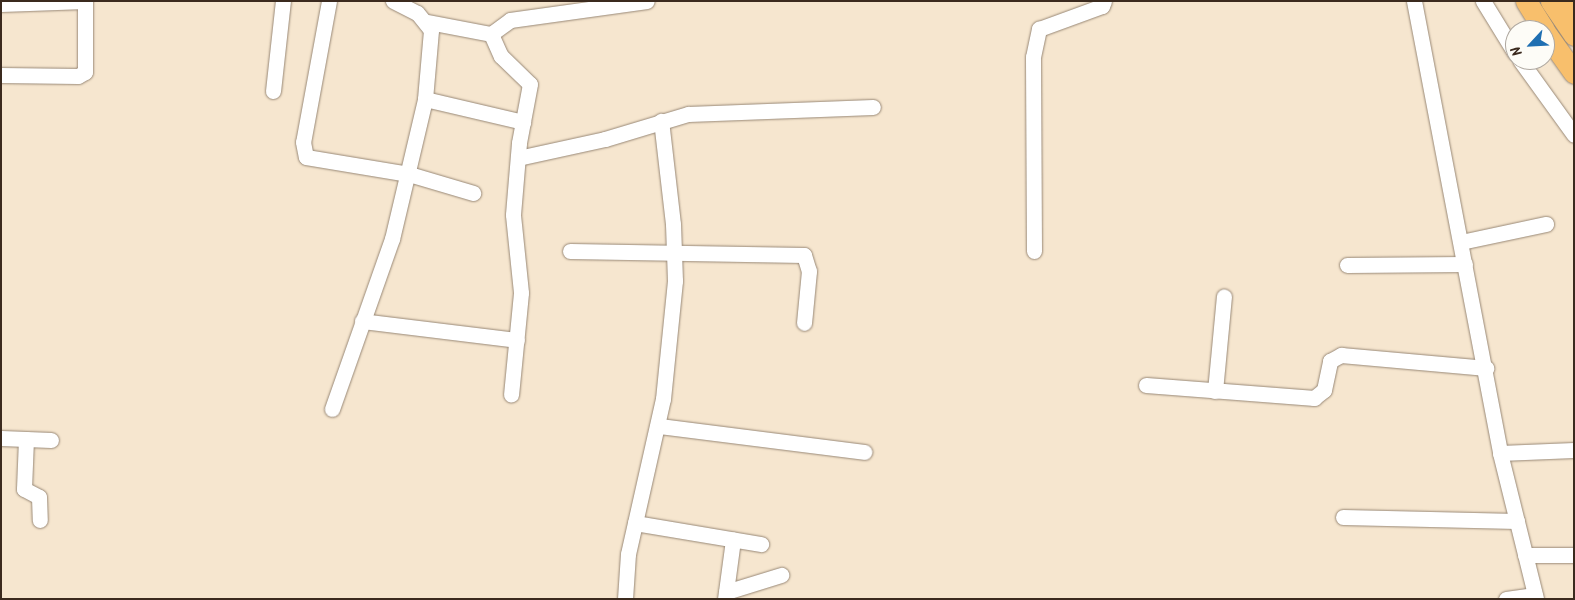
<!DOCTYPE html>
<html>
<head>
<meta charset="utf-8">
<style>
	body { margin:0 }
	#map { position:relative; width:1575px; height:600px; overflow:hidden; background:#f6e6cf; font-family:Kalam,sans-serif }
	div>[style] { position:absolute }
	.roads { filter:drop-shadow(0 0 1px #988876) drop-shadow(0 0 1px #988876) }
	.minor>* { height:15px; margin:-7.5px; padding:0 7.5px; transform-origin:7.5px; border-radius:7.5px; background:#fff }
	.major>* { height:19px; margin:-9.5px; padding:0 9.5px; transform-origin:9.5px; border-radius:9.5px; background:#f8bf6c }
	.highway>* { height:21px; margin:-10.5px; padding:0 10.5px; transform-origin:10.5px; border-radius:10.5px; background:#f8bf6c }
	span { translate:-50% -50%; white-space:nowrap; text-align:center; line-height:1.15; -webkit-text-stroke:4.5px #fdfcf7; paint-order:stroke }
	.frame { position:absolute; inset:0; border:2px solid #3b2a1e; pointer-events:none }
	.north { position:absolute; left:1505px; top:20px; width:50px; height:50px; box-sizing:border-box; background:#fdfcf7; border:1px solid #afa8a0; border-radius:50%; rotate:245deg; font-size:14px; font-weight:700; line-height:20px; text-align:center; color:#3b2a1e }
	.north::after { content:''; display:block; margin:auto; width:18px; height:22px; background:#1f6fb2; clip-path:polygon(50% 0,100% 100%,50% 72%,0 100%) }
</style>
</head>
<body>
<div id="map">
	<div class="roads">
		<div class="minor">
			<i style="left:329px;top:1px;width:143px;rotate:100.4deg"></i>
			<i style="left:303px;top:142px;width:15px;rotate:79deg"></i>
			<i style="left:306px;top:157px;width:104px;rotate:9.4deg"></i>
			<i style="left:409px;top:174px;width:67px;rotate:16.5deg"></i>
			<i style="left:1414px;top:1px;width:460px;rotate:79.2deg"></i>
			<i style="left:1500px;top:453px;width:150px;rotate:76.1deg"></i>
			<i style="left:1483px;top:1px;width:61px;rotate:58.4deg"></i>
			<i style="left:1px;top:4px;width:84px;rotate:-2deg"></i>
			<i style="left:428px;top:22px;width:64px;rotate:10.8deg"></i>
			<i style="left:491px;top:34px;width:24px;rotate:-36deg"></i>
			<i style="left:510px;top:20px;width:138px;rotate:-7.9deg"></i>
			<i style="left:491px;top:34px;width:24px;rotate:66deg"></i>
			<i style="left:501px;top:56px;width:40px;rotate:44deg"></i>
			<i style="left:530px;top:84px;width:60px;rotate:100.6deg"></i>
			<i style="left:519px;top:143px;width:72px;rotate:94.8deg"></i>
			<i style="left:513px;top:215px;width:78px;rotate:84.1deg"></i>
			<i style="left:521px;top:293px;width:102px;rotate:95.6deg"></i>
			<i style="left:1520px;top:60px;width:92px;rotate:54.2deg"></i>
			<i style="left:1px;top:75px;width:77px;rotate:0.7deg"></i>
			<i style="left:78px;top:76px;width:8px;rotate:-30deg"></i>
			<i style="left:85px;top:72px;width:71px;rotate:-90deg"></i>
			<i style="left:273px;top:91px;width:91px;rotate:-83.7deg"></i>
			<i style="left:425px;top:99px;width:101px;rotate:13.2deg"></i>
			<i style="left:518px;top:158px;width:89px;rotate:-12.3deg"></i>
			<i style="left:605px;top:139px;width:87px;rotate:-16.8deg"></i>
			<i style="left:688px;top:114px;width:185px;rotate:-2.2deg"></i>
			<i style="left:1461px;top:242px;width:87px;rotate:-12deg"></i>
			<i style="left:570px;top:251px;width:234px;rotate:1deg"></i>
			<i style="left:804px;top:255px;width:17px;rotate:73deg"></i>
			<i style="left:809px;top:271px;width:52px;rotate:95.5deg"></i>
			<i style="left:1034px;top:251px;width:194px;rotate:-90.3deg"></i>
			<i style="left:1033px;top:57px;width:29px;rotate:-78deg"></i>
			<i style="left:1039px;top:29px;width:67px;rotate:-20.1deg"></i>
			<i style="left:1102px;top:6px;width:5px;rotate:-68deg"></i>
			<i style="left:1347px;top:265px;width:118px;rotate:-0.5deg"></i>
			<i style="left:362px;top:321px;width:156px;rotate:7deg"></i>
			<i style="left:1146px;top:385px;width:169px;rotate:4.4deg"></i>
			<i style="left:1314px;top:398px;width:13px;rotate:-39deg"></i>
			<i style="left:1324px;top:390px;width:30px;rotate:-78deg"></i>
			<i style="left:1330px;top:361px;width:13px;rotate:-29deg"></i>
			<i style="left:1341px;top:355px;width:146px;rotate:5.1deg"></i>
			<i style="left:1215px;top:391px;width:95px;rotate:-84.6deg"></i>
			<i style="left:332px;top:409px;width:180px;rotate:-70.6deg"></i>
			<i style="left:392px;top:239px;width:144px;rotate:-76.7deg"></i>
			<i style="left:425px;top:99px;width:69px;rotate:-85deg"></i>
			<i style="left:431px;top:30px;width:22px;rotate:-129deg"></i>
			<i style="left:417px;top:13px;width:27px;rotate:-153deg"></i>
			<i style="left:659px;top:426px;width:207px;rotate:7.2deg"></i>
			<i style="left:1px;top:438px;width:50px;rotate:2.3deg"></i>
			<i style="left:26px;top:439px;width:50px;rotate:92.3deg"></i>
			<i style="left:24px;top:489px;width:17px;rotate:28deg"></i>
			<i style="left:39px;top:497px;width:23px;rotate:88deg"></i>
			<i style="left:1500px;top:453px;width:74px;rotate:-2.3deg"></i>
			<i style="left:1343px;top:517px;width:174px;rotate:1.3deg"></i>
			<i style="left:635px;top:523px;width:128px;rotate:9.5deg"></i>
			<i style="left:1525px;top:555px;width:49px"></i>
			<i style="left:726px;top:592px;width:58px;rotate:-17.2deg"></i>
			<i style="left:625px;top:599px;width:45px;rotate:-86.2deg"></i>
			<i style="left:628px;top:554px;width:159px;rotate:-77.3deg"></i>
			<i style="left:663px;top:399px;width:119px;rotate:-84.2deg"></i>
			<i style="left:675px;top:281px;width:57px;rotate:-92deg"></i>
			<i style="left:673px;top:224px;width:104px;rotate:-96.6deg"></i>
			<i style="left:725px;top:599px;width:60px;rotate:-82.3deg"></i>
			<i style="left:1506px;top:599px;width:29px;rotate:-8deg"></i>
		</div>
		<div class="major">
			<i style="left:1566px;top:1px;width:23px;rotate:70deg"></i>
		</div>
		<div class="highway">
			<i style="left:1526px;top:1px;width:34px;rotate:58deg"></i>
			<i style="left:1551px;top:1px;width:41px;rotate:55.9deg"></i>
			<i style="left:1545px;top:32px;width:50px;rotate:54.7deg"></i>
		</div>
	</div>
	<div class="frame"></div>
	<div class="north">N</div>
</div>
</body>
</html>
